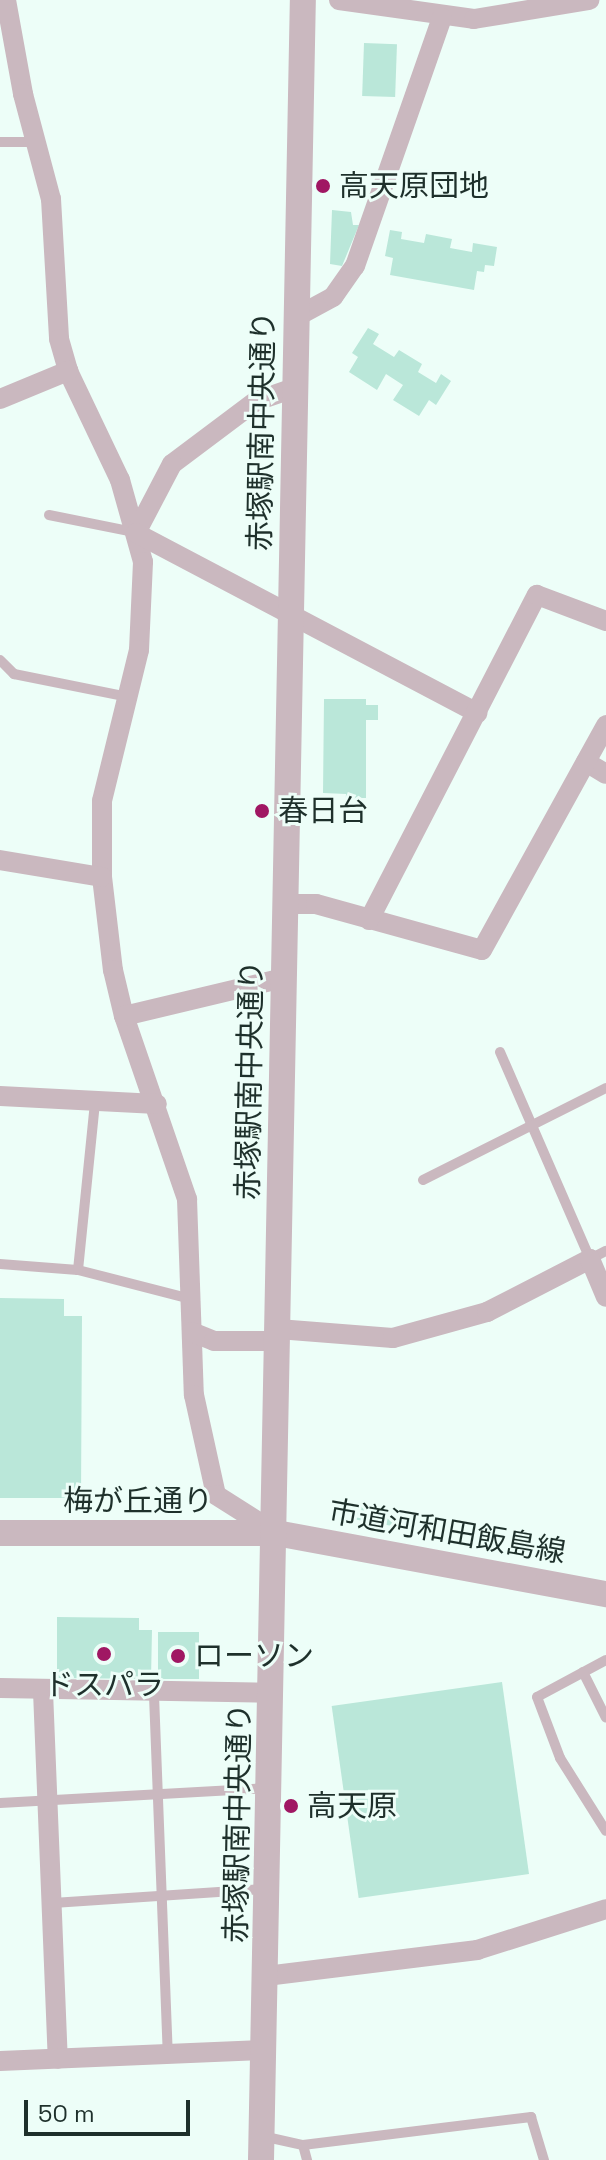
<!DOCTYPE html>
<html>
<head>
<meta charset="utf-8">
<style>
	body { margin:0 }
	#map { position:relative; width:606px; height:2160px; overflow:hidden; background:#edfef8; font-family:"Space Grotesk","Noto Sans JP",sans-serif }
	div>[style] { position:absolute }
	.building>* { inset:0; background:#bae7d9; transform-origin:0 0 }
	.service>* { height:10px; margin:-5px; padding:0 5px; transform-origin:5px; border-radius:5px; background:#cab8bf }
	.minor>* { height:20px; margin:-10px; padding:0 10px; transform-origin:10px; border-radius:10px; background:#cab8bf }
	.tertiary>* { height:26px; margin:-13px; padding:0 13px; transform-origin:13px; border-radius:13px; background:#cab8bf }
	.dots>* { width:22px; height:22px; translate:-50% -50%; box-sizing:border-box; border:4px solid #edfef8; border-radius:50% }
	span { translate:-50% -50%; white-space:nowrap; text-align:center; line-height:1.15; -webkit-text-stroke:6px #edfef8; paint-order:stroke }
	.poi-label { font-size:30px; color:#1e302b }
	.left { translate:0 -50%; text-align:left }
	.street-label { font-size:30px; color:#1e302b }
	.scale { position:absolute; left:24px; top:2100px; width:166px; height:36px; box-sizing:border-box; border:4px solid #1e302b; border-top:0; padding-left:10px; font-size:24px; line-height:28px; white-space:nowrap; color:#1e302b; -webkit-text-stroke:6px #edfef8; paint-order:stroke }
</style>
</head>
<body>
<div id="map">
	<div class="building">
		<i style="left:364px;top:43px;width:33px;height:53px;rotate:2deg"></i>
		<i style="clip-path:polygon(332px 210px,351px 212px,353px 225px,359px 225px,342px 266px,330px 264px)"></i>
		<i style="clip-path:polygon(390px 230px,402px 232px,401px 239px,424px 243px,426px 234px,452px 239px,450px 248px,472px 252px,473px 243px,497px 247px,494px 266px,485px 265px,484px 272px,477px 271px,474px 290px,390px 275px,393px 258px,385px 256px)"></i>
		<i style="clip-path:polygon(368px 328px,379px 334px,373px 344px,394px 357px,399px 350px,422px 364px,418px 372px,436px 383px,441px 374px,451px 381px,436px 405px,429px 400px,419px 416px,393px 400px,403px 385px,386px 374px,377px 390px,349px 372px,358px 357px,352px 353px)"></i>
		<i style="clip-path:polygon(324px 699px,366px 699px,366px 705px,378px 705px,378px 720px,366px 720px,366px 798px,360px 798px,360px 812px,345px 812px,346px 794px,323px 793px)"></i>
		<i style="clip-path:polygon(0 1298px,64px 1299px,64px 1316px,82px 1316px,81px 1498px,0 1498px)"></i>
		<i style="left:354px;top:1502px;width:51px;height:17px;rotate:10deg"></i>
		<i style="clip-path:polygon(57px 1617px,139px 1618px,139px 1630px,152px 1630px,151px 1679px,57px 1678px)"></i>
		<i style="left:158px;top:1632px;width:41px;height:47px"></i>
		<i style="left:502px;top:1682px;width:194px;height:172px;rotate:82deg"></i>
	</div>
	<div class="service">
		<i style="left:0;top:142px;width:37px"></i>
		<i style="left:49px;top:515px;width:87px;rotate:11.3deg"></i>
		<i style="left:0;top:660px;width:20px;rotate:45deg"></i>
		<i style="left:14px;top:674px;width:116px;rotate:11.4deg"></i>
		<i style="left:500px;top:1052px;width:226px;rotate:66.5deg"></i>
		<i style="left:590px;top:1259px;width:18px;rotate:-27deg"></i>
		<i style="left:423px;top:1180px;width:205px;rotate:-26.7deg"></i>
		<i style="left:0;top:1264px;width:78px;rotate:4.4deg"></i>
		<i style="left:78px;top:1270px;width:117px;rotate:14.4deg"></i>
		<i style="left:78px;top:1270px;width:168px;rotate:-84.2deg"></i>
		<i style="left:606px;top:1660px;width:78px;rotate:151.8deg"></i>
		<i style="left:537px;top:1697px;width:65px;rotate:69.3deg"></i>
		<i style="left:560px;top:1758px;width:86px;rotate:57.8deg"></i>
		<i style="left:583px;top:1672px;width:51px;rotate:63.4deg"></i>
		<i style="left:154px;top:1695px;width:360px;rotate:87.8deg"></i>
		<i style="left:0;top:1803px;width:269px;rotate:-3.2deg"></i>
		<i style="left:53px;top:1903px;width:213px;rotate:-3.8deg"></i>
		<i style="left:262px;top:2136px;width:42px;rotate:12.4deg"></i>
		<i style="left:303px;top:2145px;width:16px;rotate:75deg"></i>
		<i style="left:303px;top:2145px;width:230px;rotate:-7deg"></i>
		<i style="left:531px;top:2117px;width:45px;rotate:73.2deg"></i>
	</div>
	<div class="minor">
		<i style="left:6px;top:0;width:96px;rotate:79.7deg"></i>
		<i style="left:23px;top:94px;width:109px;rotate:75.1deg"></i>
		<i style="left:51px;top:199px;width:140px;rotate:86.7deg"></i>
		<i style="left:59px;top:339px;width:33px;rotate:74deg"></i>
		<i style="left:68px;top:371px;width:121px;rotate:64.5deg"></i>
		<i style="left:120px;top:480px;width:85px;rotate:74.3deg"></i>
		<i style="left:143px;top:562px;width:88px;rotate:92.6deg"></i>
		<i style="left:139px;top:650px;width:155px;rotate:103.8deg"></i>
		<i style="left:102px;top:801px;width:76px;rotate:90deg"></i>
		<i style="left:102px;top:877px;width:94px;rotate:83.3deg"></i>
		<i style="left:113px;top:970px;width:47px;rotate:76.6deg"></i>
		<i style="left:124px;top:1016px;width:194px;rotate:71deg"></i>
		<i style="left:187px;top:1199px;width:196px;rotate:88deg"></i>
		<i style="left:194px;top:1395px;width:102px;rotate:77.6deg"></i>
		<i style="left:216px;top:1495px;width:71px;rotate:32.3deg"></i>
		<i style="left:339px;top:0;width:136px;rotate:8deg"></i>
		<i style="left:474px;top:19px;width:117px;rotate:-9.4deg"></i>
		<i style="left:296px;top:317px;width:42px;rotate:-28.4deg"></i>
		<i style="left:333px;top:297px;width:38px;rotate:-55deg"></i>
		<i style="left:355px;top:266px;width:263px;rotate:-70.7deg"></i>
		<i style="left:294px;top:388px;width:40px;rotate:161.1deg"></i>
		<i style="left:256px;top:401px;width:105px;rotate:143.1deg"></i>
		<i style="left:172px;top:464px;width:78px;rotate:117.6deg"></i>
		<i style="left:136px;top:533px;width:386px;rotate:27.8deg"></i>
		<i style="left:0;top:399px;width:74px;rotate:-22.4deg"></i>
		<i style="left:586px;top:762px;width:23px;rotate:31deg"></i>
		<i style="left:0;top:860px;width:103px;rotate:9.5deg"></i>
		<i style="left:285px;top:904px;width:31px"></i>
		<i style="left:316px;top:904px;width:172px;rotate:15.5deg"></i>
		<i style="left:482px;top:950px;width:257px;rotate:-61.1deg"></i>
		<i style="left:369px;top:920px;width:366px;rotate:-62.7deg"></i>
		<i style="left:537px;top:595px;width:74px;rotate:20.6deg"></i>
		<i style="left:124px;top:1016px;width:164px;rotate:-13.4deg"></i>
		<i style="left:0;top:1096px;width:157px;rotate:2.9deg"></i>
		<i style="left:278px;top:1329px;width:115px;rotate:4.5deg"></i>
		<i style="left:393px;top:1338px;width:98px;rotate:-15.5deg"></i>
		<i style="left:487px;top:1312px;width:116px;rotate:-27.2deg"></i>
		<i style="left:590px;top:1259px;width:41px;rotate:67.2deg"></i>
		<i style="left:192px;top:1332px;width:24px;rotate:22deg"></i>
		<i style="left:214px;top:1341px;width:64px"></i>
		<i style="left:0;top:1688px;width:273px;rotate:1deg"></i>
		<i style="left:43px;top:1691px;width:368px;rotate:87.7deg"></i>
		<i style="left:266px;top:1976px;width:213px;rotate:-7deg"></i>
		<i style="left:477px;top:1950px;width:135px;rotate:-17.6deg"></i>
		<i style="left:0;top:2061px;width:263px;rotate:-2.4deg"></i>
	</div>
	<div class="tertiary">
		<i style="left:0;top:1533px;width:276px"></i>
		<i style="left:276px;top:1533px;width:336px;rotate:10.5deg"></i>
		<i style="left:261px;top:2160px;width:2160px;rotate:-88.89deg"></i>
	</div>
	<div class="dots">
		<i style="left:323px;top:186px;background:#a01763"></i>
		<i style="left:262px;top:811px;background:#a01763"></i>
		<i style="left:104px;top:1654px;background:#a01763"></i>
		<i style="left:178px;top:1656px;background:#a01763"></i>
		<i style="left:291px;top:1806px;background:#a01763"></i>
	</div>
	<div class="poi-label">
		<span class="left" style="left:339px;top:186px">高天原団地</span>
		<span class="left" style="left:278px;top:811px">春日台</span>
		<span class="left" style="left:194px;top:1656px">ローソン</span>
		<span style="left:104px;top:1685px">ドスパラ</span>
		<span class="left" style="left:307px;top:1806px">高天原</span>
	</div>
	<div class="street-label">
		<span style="left:262px;top:431px;rotate:-89deg">赤塚駅南中央通り</span>
		<span style="left:250px;top:1080px;rotate:-89deg">赤塚駅南中央通り</span>
		<span style="left:138px;top:1501px">梅が丘通り</span>
		<span style="left:447px;top:1532px;rotate:10deg">市道河和田飯島線</span>
		<span style="left:238px;top:1823px;rotate:-89deg">赤塚駅南中央通り</span>
	</div>
	<div class="scale">50 m</div>
</div>
</body>
</html>
